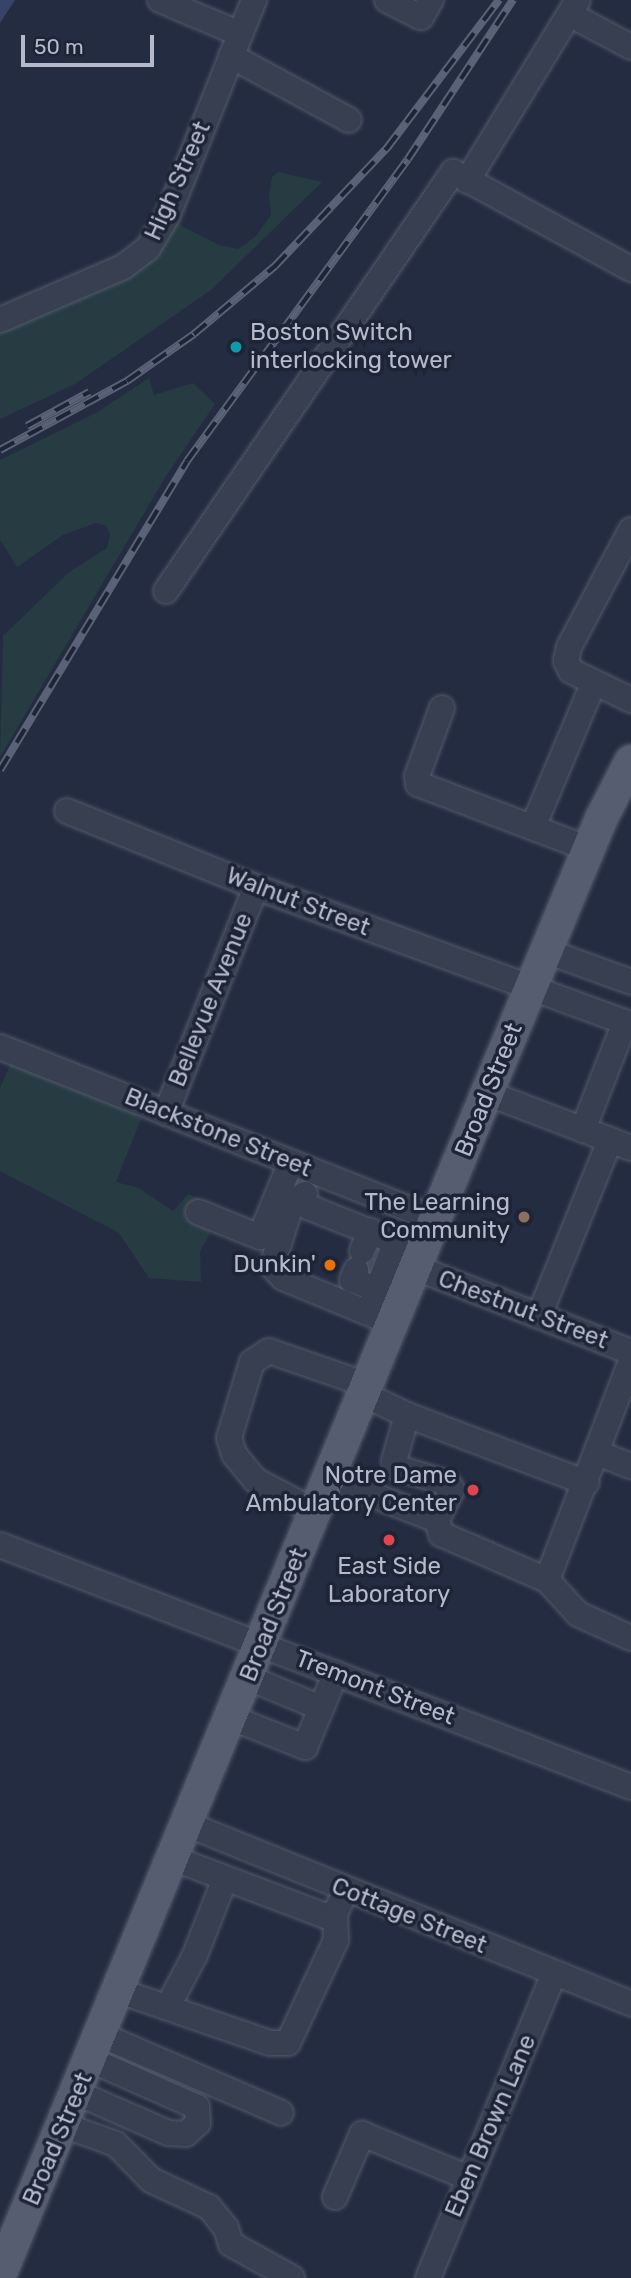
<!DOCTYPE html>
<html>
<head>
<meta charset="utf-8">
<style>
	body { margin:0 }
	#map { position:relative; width:631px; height:2278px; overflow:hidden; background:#242c41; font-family:Rubik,sans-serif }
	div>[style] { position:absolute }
	.green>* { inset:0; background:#263b42 }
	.water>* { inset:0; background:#374468 }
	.minor-tunnel>* { height:24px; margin-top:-12px; transform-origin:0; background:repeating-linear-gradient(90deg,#3a4156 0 24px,transparent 0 36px) }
	.roads { filter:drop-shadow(0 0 2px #535a6b) drop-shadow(0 0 2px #535a6b) }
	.minor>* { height:24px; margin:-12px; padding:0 12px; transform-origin:12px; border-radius:12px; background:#383f50 }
	.major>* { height:32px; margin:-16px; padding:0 16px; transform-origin:16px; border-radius:16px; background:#565d70 }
	.rail>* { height:8px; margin-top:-4px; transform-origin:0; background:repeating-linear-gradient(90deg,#1d2436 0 16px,#5a6278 0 32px); box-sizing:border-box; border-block:2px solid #5a6278 }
	.dots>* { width:19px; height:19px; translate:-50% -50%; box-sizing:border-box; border:4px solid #1d2436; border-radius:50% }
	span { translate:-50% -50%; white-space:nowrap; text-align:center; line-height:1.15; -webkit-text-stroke:7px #1d2436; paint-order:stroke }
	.street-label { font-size:24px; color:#b4bacb }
	.poi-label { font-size:24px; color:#b4bacb }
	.left { translate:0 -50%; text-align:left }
	.right { translate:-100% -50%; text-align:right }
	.scale { position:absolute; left:21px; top:35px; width:133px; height:32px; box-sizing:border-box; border:4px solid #b4bacb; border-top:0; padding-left:9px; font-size:21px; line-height:24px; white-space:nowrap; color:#b4bacb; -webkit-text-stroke:5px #1d2436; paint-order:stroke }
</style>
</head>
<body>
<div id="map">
	<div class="green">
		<i style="clip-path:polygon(278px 172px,322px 182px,211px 290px,75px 384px,0 419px,0 315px,125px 258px,166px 218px,219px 245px,238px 249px,255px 237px,271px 215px,269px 196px,272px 177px)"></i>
		<i style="clip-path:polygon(149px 378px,154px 395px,193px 383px,215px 404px,166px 476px,0 757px,3px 636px,68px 573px,107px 548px,110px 535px,106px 526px,96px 523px,63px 535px,17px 567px,0 540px,0 460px,96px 413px)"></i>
		<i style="clip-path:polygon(17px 1049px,138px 1096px,136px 1117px,141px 1119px,116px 1182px,139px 1188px,173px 1211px,188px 1194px,206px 1202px,213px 1228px,200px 1252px,201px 1282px,149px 1278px,119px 1233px,0 1171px,0 1088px)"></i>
	</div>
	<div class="water">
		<i style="clip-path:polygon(0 0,15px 0,0 23px)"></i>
	</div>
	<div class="minor-tunnel">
		<i style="left:366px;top:1275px;width:19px;rotate:-69deg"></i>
	</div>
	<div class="roads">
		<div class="minor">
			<i style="left:160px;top:0;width:87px;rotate:23deg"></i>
			<i style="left:387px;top:0;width:38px;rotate:27deg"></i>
			<i style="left:421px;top:17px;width:20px;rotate:-60deg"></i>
			<i style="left:571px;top:15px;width:68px;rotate:28.1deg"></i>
			<i style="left:231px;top:56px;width:134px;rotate:28.5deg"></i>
			<i style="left:467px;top:181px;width:212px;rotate:-58.5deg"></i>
			<i style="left:0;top:320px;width:134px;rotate:-23.3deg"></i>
			<i style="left:123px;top:267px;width:31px;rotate:-37deg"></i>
			<i style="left:148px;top:248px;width:39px;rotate:-59deg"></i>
			<i style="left:168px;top:215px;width:232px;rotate:-68.2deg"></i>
			<i style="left:631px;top:530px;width:132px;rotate:117.9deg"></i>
			<i style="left:569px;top:647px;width:14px;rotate:102deg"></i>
			<i style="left:566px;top:661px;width:11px;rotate:63deg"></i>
			<i style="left:571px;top:671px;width:67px;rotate:25.8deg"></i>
			<i style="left:166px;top:591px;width:508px;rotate:-55.59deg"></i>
			<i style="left:453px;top:172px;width:203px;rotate:28.6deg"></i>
			<i style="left:442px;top:708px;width:72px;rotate:110.2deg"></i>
			<i style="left:417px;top:776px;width:8px;rotate:83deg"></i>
			<i style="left:418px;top:784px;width:183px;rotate:20.8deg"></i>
			<i style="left:67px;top:811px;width:204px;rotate:21.9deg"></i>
			<i style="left:256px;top:887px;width:393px;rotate:20.1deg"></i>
			<i style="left:625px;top:1022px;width:116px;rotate:111.3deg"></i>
			<i style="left:533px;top:827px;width:157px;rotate:-67.2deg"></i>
			<i style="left:546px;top:951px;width:90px;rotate:20deg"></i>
			<i style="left:0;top:1047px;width:468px;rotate:21.6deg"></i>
			<i style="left:487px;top:1093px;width:154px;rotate:20.9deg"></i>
			<i style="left:166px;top:1113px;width:243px;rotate:-68.3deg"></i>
			<i style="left:305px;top:1194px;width:15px;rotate:148deg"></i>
			<i style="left:292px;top:1202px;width:67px;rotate:107.4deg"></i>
			<i style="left:272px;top:1266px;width:16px;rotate:47deg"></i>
			<i style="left:283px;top:1278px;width:118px;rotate:22.4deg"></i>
			<i style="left:308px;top:1207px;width:95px;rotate:21.7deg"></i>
			<i style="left:396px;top:1242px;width:76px;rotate:111.5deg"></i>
			<i style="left:198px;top:1212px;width:67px;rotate:22deg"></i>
			<i style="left:260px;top:1237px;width:81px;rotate:-67.5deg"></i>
			<i style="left:362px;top:1251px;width:22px;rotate:-68deg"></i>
			<i style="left:414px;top:1267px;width:233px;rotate:21.4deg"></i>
			<i style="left:356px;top:1270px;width:11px;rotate:112deg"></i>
			<i style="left:352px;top:1280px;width:28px;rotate:21deg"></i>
			<i style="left:539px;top:1316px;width:190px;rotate:-68deg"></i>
			<i style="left:363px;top:1394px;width:49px;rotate:25.5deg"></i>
			<i style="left:407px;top:1415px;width:48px;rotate:105.8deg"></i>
			<i style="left:394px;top:1461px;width:8px;rotate:67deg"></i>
			<i style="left:397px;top:1468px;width:53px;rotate:16.4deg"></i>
			<i style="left:448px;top:1483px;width:8px;rotate:60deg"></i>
			<i style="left:452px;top:1490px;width:34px;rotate:117deg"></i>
			<i style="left:437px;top:1520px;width:15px;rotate:74deg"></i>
			<i style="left:441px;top:1534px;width:116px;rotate:23.5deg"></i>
			<i style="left:547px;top:1580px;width:235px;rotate:-69deg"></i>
			<i style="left:407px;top:1415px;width:192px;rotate:20.7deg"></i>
			<i style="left:598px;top:1453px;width:35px;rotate:22deg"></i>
			<i style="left:329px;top:1478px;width:116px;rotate:21.3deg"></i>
			<i style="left:316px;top:1512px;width:69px;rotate:-152.3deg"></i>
			<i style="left:255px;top:1480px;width:33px;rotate:-129deg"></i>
			<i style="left:234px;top:1454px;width:17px;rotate:-107deg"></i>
			<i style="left:229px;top:1438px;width:79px;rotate:-73.2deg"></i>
			<i style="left:252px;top:1362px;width:20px;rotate:-33deg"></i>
			<i style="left:269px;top:1351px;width:104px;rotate:19.1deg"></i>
			<i style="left:0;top:1545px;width:676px;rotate:20.98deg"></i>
			<i style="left:547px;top:1580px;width:46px;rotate:47.6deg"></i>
			<i style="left:578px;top:1614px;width:58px;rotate:24.4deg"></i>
			<i style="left:249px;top:1678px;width:78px;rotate:22.6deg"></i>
			<i style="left:232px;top:1718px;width:79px;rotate:21.7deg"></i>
			<i style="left:305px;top:1747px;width:80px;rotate:-67.3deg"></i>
			<i style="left:189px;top:1825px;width:477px;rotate:22deg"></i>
			<i style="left:175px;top:1859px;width:161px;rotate:20.7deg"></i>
			<i style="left:326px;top:1916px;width:9px;rotate:-18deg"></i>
			<i style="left:335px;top:1913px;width:13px;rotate:-63deg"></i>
			<i style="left:119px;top:1991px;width:160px;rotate:19deg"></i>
			<i style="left:270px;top:2043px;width:18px"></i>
			<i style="left:288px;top:2043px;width:114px;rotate:-65deg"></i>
			<i style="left:336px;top:1940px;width:27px;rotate:-92deg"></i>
			<i style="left:168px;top:2006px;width:58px;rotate:-62.1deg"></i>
			<i style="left:195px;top:1955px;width:82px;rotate:-68.5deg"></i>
			<i style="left:101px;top:2035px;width:196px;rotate:23.4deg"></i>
			<i style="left:77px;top:2093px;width:99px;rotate:23.7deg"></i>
			<i style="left:168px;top:2133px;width:18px;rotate:3deg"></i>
			<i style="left:186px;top:2134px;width:16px;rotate:-43deg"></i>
			<i style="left:198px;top:2123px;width:16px;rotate:-94deg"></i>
			<i style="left:197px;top:2107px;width:116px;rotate:-156.1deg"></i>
			<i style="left:63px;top:2125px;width:56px;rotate:19.7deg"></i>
			<i style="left:116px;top:2144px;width:50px;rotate:45.8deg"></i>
			<i style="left:151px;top:2180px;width:64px;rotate:25deg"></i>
			<i style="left:209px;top:2207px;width:27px;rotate:51deg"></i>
			<i style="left:226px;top:2228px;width:17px;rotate:73deg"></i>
			<i style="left:231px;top:2244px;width:70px;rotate:29.1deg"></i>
			<i style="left:335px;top:2197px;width:69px;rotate:-66.8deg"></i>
			<i style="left:362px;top:2134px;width:116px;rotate:22.4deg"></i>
			<i style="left:428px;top:2278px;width:329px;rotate:-67.5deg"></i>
		</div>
		<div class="major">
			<i style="left:0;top:2275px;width:1278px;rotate:-67.61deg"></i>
			<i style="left:487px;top:1093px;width:297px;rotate:-67.4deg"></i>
			<i style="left:601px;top:819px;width:65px;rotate:-62.7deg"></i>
		</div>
	</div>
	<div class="rail">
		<i style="left:27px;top:426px;width:71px;rotate:-28.7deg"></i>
		<i style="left:0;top:450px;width:145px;rotate:-28.5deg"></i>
		<i style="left:127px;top:381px;width:82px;rotate:-35deg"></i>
		<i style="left:194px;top:334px;width:106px;rotate:-40deg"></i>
		<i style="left:275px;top:266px;width:163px;rotate:-46.5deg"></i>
		<i style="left:387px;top:148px;width:186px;rotate:-52.9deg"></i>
		<i style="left:0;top:770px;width:361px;rotate:-58.8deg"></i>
		<i style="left:187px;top:461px;width:374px;rotate:-53.8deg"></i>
		<i style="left:408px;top:159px;width:191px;rotate:-56.6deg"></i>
	</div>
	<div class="dots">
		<i style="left:236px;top:347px;background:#0f9aa8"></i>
		<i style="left:524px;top:1217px;background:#8d6e63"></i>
		<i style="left:330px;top:1265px;background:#e8710a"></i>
		<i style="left:473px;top:1490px;background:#e0444e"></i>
		<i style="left:389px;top:1540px;background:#e0444e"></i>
	</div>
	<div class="street-label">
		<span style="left:178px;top:181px;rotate:-66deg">High Street</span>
		<span style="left:298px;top:902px;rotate:21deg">Walnut Street</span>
		<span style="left:211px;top:1000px;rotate:-68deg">Bellevue Avenue</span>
		<span style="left:489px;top:1090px;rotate:-68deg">Broad Street</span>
		<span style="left:218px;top:1133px;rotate:22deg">Blackstone Street</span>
		<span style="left:523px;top:1310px;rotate:21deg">Chestnut Street</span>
		<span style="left:274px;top:1615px;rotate:-68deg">Broad Street</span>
		<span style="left:375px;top:1688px;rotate:21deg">Tremont Street</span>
		<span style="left:409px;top:1916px;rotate:22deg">Cottage Street</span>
		<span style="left:491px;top:2126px;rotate:-67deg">Eben Brown Lane</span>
		<span style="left:58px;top:2139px;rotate:-67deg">Broad Street</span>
	</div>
	<div class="poi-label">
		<span class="left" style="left:250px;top:347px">Boston Switch<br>interlocking tower</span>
		<span class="right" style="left:510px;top:1217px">The Learning<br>Community</span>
		<span class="right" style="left:316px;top:1265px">Dunkin'</span>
		<span class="right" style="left:457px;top:1490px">Notre Dame<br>Ambulatory Center</span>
		<span style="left:389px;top:1581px">East Side<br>Laboratory</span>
	</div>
	<div class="scale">50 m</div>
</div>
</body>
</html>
